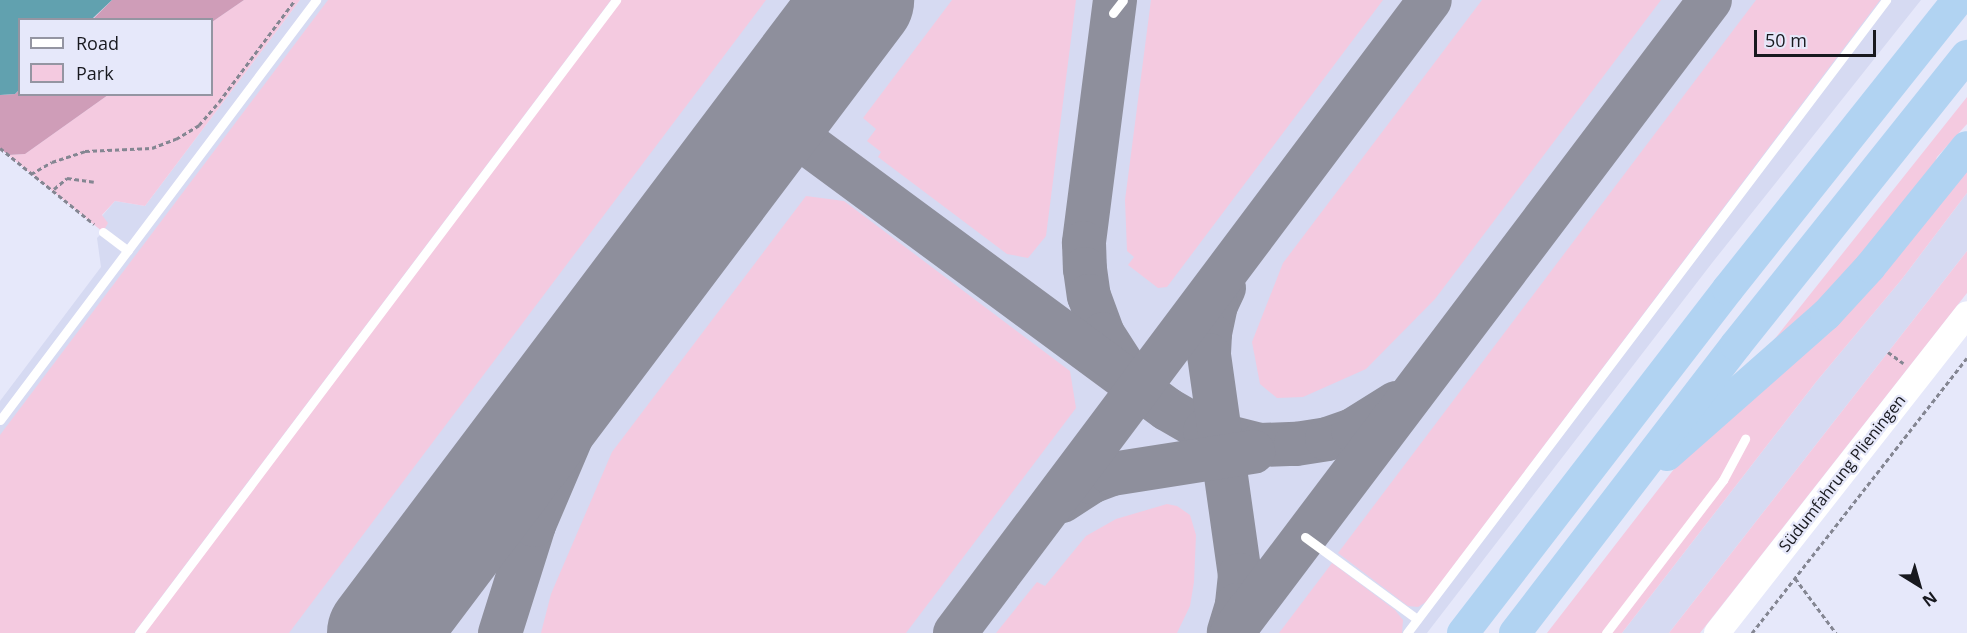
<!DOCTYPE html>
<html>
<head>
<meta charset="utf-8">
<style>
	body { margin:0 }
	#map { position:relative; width:1967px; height:633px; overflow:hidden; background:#e6e8fa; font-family:"Open Sans",sans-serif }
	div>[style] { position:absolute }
	.built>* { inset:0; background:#d6daf2 }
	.green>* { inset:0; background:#f4cae0 }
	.forest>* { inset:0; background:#cf9db8 }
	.water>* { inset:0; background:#61a1af }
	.taxiway>* { height:44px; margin:-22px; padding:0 22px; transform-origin:22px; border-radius:22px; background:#8e8f9c }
	.runway>* { height:110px; margin:-55px; padding:0 55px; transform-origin:55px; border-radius:55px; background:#8e8f9c }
	.path>* { height:3px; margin-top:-1.5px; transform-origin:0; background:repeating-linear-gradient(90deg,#848692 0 4.5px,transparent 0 7.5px) }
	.lane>* { height:9px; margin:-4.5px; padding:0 4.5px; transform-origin:4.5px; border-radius:4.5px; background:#fff }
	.secondary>* { height:26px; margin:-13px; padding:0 13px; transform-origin:13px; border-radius:13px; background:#fff }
	.highway>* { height:32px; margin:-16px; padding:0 16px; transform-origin:16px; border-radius:16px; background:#b1d3f2 }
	span { translate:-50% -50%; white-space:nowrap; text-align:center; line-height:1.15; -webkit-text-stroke:4.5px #e6e8fa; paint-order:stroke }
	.street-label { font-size:16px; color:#18191f }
	.legend { position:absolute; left:18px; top:18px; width:195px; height:78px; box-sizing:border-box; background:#e6e8fa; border:2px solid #9495a2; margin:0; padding:8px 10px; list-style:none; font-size:18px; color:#18191f }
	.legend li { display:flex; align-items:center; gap:12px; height:30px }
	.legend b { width:30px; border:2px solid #9495a2 }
	.north { position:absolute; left:1889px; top:555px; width:60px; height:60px; -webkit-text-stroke:4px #e6e8fa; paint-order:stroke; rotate:143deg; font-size:16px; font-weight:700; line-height:24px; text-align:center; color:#18191f }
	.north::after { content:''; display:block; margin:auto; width:21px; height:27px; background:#18191f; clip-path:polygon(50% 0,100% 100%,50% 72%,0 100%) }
	.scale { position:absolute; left:1754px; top:30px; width:122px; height:27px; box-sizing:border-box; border:3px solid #18191f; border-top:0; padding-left:8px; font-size:18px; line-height:21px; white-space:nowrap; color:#18191f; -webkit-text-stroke:4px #e6e8fa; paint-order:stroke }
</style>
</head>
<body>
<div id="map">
	<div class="built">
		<i style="clip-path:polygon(300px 0,1921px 0,1712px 263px,1427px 633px,0 633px,0 401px,101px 267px,97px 238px,103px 232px,102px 216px,115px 201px,145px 206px)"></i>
		<i style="clip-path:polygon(1967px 193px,1967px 251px,1669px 633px,1622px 633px,1816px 382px,1902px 279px)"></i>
	</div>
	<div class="green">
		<i style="clip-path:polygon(244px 0,300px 0,145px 206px,115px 201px,102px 215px,108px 223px,103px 232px,8px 155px,25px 154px,108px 95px,212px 94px,212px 22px)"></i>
		<i style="clip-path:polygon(328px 0,611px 0,134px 633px,0 633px,0 435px)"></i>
		<i style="clip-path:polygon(620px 0,766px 0,289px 633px,143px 633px)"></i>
		<i style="clip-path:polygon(952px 0,1076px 0,1046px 236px,1028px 258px,1007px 254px,878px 157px,881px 152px,867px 141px,876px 129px,863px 118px)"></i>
		<i style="clip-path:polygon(1151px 0,1383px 0,1167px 287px,1158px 288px,1128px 265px,1134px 257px,1127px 251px,1125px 200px)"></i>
		<i style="clip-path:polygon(1482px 0,1661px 0,1435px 299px,1366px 369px,1303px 397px,1277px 398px,1260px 384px,1252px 342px,1283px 263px)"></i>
		<i style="clip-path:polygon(1756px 0,1880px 0,1426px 602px,1418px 607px,1408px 606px,1338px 553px)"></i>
		<i style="clip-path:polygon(1967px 97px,1967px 124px,1937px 157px,1933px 167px,1835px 290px,1765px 351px)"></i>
		<i style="clip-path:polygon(1967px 161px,1967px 193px,1902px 279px,1816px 382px,1622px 633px,1547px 633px,1681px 460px)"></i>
		<i style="clip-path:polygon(806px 196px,844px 201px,1070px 371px,1076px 408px,906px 633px,541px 633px,551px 594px,612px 452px)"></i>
		<i style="clip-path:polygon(1967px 251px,1967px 293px,1700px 633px,1669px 633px)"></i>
		<i style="clip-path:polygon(1167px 504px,1177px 506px,1190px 515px,1196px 535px,1194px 582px,1190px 606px,1177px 633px,996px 633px,1037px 582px,1045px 586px,1086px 536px,1116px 519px)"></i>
		<i style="clip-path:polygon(1332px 563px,1395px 610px,1403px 620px,1402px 633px,1279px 633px)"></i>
	</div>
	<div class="forest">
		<i style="clip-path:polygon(112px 0,244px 0,212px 22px,212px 20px,92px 20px)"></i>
		<i style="clip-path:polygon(19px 90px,20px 94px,108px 95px,25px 154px,8px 155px,0 148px,0 95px,15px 94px)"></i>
	</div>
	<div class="water">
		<i style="clip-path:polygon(0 0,112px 0,92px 19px,20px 20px,19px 90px,15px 94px,0 95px)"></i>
	</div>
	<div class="taxiway">
		<i style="left:1115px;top:0;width:245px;rotate:97.3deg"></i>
		<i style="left:1084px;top:243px;width:26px;rotate:88deg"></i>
		<i style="left:1085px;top:269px;width:27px;rotate:82deg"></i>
		<i style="left:1089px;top:296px;width:40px;rotate:69.8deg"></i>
		<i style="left:1103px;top:334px;width:43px;rotate:57.4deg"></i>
		<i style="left:771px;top:117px;width:492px;rotate:36.4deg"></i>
		<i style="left:1167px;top:409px;width:44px;rotate:30.1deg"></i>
		<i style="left:1205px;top:431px;width:57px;rotate:14.3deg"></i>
		<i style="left:1260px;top:445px;width:36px;rotate:-2deg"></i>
		<i style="left:1296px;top:444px;width:31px;rotate:-9deg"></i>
		<i style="left:1327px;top:439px;width:28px;rotate:-19deg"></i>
		<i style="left:1353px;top:430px;width:51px;rotate:-32.1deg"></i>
		<i style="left:1224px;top:288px;width:19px;rotate:115deg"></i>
		<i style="left:1216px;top:305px;width:30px;rotate:102deg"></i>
		<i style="left:1210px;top:334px;width:21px;rotate:93deg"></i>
		<i style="left:1209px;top:355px;width:222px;rotate:82deg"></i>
		<i style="left:1240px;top:575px;width:30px;rotate:96deg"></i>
		<i style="left:1237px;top:605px;width:28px;rotate:107deg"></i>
		<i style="left:1062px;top:501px;width:35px;rotate:-33deg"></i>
		<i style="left:1091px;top:482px;width:22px;rotate:-21deg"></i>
		<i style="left:1112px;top:474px;width:143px;rotate:-8.9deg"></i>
		<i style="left:500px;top:633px;width:113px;rotate:-72.5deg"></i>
		<i style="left:534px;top:525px;width:108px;rotate:-67deg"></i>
		<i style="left:576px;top:426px;width:107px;rotate:-69.7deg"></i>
		<i style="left:955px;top:633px;width:791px;rotate:-53.12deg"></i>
		<i style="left:1232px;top:633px;width:793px;rotate:-52.94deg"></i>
	</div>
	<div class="runway">
		<i style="left:382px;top:633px;width:793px;rotate:-53deg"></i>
	</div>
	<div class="path">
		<i style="left:0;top:148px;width:121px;rotate:39deg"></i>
		<i style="left:31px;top:174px;width:24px;rotate:-30deg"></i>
		<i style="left:52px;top:162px;width:35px;rotate:-18deg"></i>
		<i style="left:85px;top:151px;width:67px;rotate:-2.6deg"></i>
		<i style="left:152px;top:148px;width:26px;rotate:-21deg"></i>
		<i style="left:176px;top:139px;width:27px;rotate:-31deg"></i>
		<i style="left:199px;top:125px;width:30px;rotate:-49deg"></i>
		<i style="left:219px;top:102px;width:127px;rotate:-53.3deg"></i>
		<i style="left:54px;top:189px;width:17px;rotate:-40deg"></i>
		<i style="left:67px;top:178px;width:27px;rotate:8deg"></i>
		<i style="left:1888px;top:352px;width:19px;rotate:36deg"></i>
		<i style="left:1795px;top:578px;width:69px;rotate:53.3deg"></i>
		<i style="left:1752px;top:633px;width:349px;rotate:-52deg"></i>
	</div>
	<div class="lane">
		<i style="left:1113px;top:13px;width:16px;rotate:-52deg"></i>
		<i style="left:103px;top:232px;width:31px;rotate:37deg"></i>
		<i style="left:0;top:420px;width:526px;rotate:-53.04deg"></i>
		<i style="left:1305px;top:537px;width:139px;rotate:36.2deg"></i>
		<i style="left:139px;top:633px;width:793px;rotate:-53deg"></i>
		<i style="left:1407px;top:633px;width:794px;rotate:-52.88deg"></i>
		<i style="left:1606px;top:633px;width:193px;rotate:-52.6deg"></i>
		<i style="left:1723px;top:480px;width:47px;rotate:-61.8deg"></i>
	</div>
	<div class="secondary">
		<i style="left:1717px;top:633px;width:405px;rotate:-51.9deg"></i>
	</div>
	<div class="highway">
		<i style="left:1667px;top:455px;width:212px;rotate:-41.4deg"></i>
		<i style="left:1826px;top:315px;width:65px;rotate:-47.5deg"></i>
		<i style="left:1870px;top:267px;width:154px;rotate:-51.1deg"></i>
		<i style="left:1463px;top:633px;width:434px;rotate:-52.4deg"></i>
		<i style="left:1728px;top:289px;width:369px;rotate:-51.5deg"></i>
		<i style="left:1515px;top:633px;width:363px;rotate:-52.5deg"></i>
		<i style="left:1736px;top:345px;width:370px;rotate:-51.4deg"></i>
	</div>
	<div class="street-label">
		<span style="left:1842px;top:473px;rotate:-52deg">Südumfahrung Plieningen</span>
	</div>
	<ul class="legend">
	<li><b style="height:8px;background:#fff"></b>Road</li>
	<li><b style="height:16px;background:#f4cae0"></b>Park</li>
	</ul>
	<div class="north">N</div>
	<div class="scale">50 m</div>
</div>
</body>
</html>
